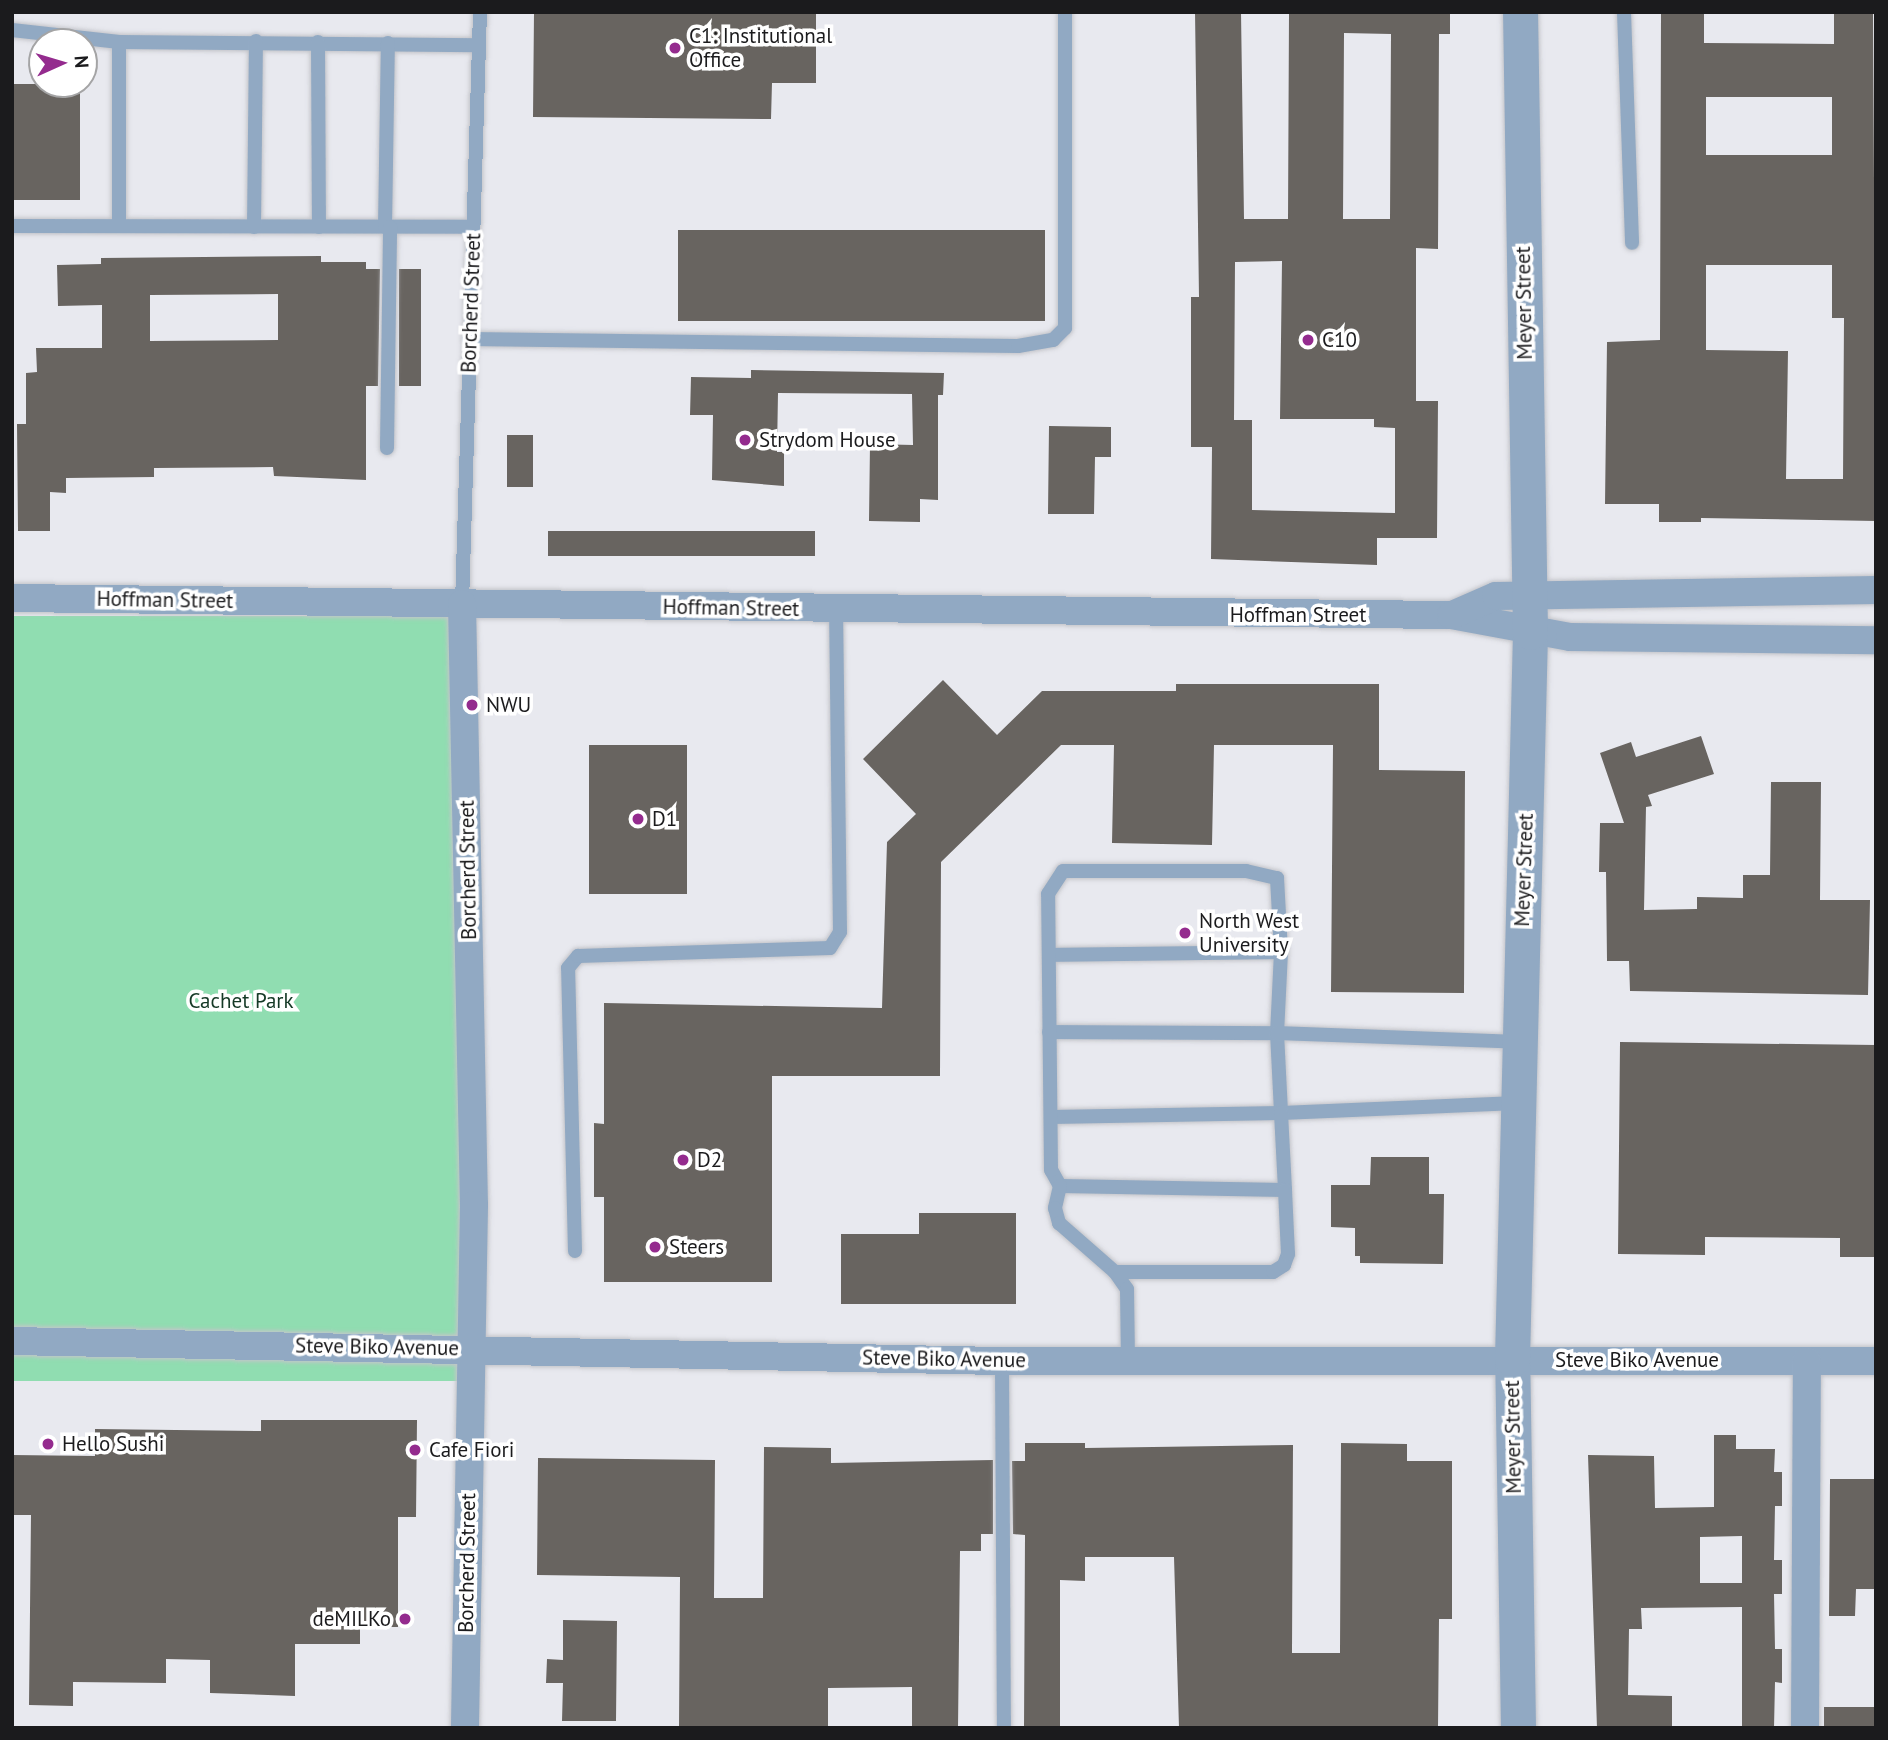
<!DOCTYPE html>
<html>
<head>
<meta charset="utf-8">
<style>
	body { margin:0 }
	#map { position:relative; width:1888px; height:1740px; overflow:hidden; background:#e8e9ef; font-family:"PT Sans",sans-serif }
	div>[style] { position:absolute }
	.green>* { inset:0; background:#90ddb1; transform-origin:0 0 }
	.building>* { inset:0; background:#686460; transform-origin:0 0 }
	.roads { filter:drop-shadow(0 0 2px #c3c4c9) drop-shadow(0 0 2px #c3c4c9) }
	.service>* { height:14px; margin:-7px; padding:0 7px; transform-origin:7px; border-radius:7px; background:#91a9c3 }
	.minor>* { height:28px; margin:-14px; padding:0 14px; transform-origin:14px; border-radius:14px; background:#91a9c3 }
	.tertiary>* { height:35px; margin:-17.5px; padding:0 17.5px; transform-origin:17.5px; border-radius:17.5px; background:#91a9c3 }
	.dots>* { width:19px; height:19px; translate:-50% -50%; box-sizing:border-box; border:4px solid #fff; border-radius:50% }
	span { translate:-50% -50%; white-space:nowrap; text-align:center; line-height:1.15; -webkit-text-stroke:7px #fff; paint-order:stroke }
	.poi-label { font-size:21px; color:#1b1b1d }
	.left { translate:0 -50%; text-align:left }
	.right { translate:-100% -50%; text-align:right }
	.street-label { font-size:21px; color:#1b1b1d }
	.park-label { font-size:21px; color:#153926 }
	.frame { position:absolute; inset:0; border:14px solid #1b1b1d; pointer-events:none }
	.north { position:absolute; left:28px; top:28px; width:70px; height:70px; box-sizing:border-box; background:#fff; border:2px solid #a4a4a5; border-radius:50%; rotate:86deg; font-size:19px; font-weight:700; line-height:28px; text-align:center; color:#1b1b1d }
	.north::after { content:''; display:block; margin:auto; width:24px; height:32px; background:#942b8e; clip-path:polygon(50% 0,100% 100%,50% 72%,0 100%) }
</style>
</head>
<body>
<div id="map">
	<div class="green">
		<i style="left:12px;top:616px;width:458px;height:765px"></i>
	</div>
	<div class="building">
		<i style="clip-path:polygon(534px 12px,816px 12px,816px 83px,772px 83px,771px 119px,533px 117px)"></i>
		<i style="clip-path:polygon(evenodd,1195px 12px,1241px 12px,1244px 219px,1288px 219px,1289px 12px,1450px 12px,1450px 34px,1439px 34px,1438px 249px,1416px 248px,1416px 401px,1438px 401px,1437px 538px,1377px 538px,1377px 565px,1211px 559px,1212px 447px,1191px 447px,1191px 297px,1199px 297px,1195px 12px,1344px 33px,1391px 34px,1390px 219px,1343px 219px,1344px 33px,1195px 12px,1282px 261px,1280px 419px,1374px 419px,1374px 427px,1395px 428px,1395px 513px,1252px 510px,1252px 420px,1234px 420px,1235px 262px,1282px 261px)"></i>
		<i style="clip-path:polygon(evenodd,1661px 12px,1704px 12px,1704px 43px,1834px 44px,1834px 12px,1873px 12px,1876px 521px,1701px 518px,1701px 522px,1659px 522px,1659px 504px,1605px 504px,1607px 342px,1660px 340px,1661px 12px,1706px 97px,1832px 97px,1832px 155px,1706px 155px,1706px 97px,1661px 12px,1706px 265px,1832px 265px,1832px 318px,1844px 318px,1843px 479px,1786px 479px,1788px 351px,1706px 350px,1706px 265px)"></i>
		<i style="left:12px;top:84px;width:68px;height:116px"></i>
		<i style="left:678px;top:230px;width:367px;height:91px"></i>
		<i style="clip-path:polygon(evenodd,321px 256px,321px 262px,366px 262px,366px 269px,380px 269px,378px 386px,366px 386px,366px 480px,274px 476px,273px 467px,154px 468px,154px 477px,66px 478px,66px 493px,50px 492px,50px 531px,18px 531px,17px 424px,26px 424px,26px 373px,37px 372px,36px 348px,102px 348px,102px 305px,58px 306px,57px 265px,101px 264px,101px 258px,321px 256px,278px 294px,278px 340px,150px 341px,150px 295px,278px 294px)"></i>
		<i style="left:399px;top:269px;width:22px;height:117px"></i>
		<i style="clip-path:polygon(751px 370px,944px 373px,943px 395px,938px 395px,938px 500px,920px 499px,920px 522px,869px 521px,870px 444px,913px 445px,912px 394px,778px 393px,777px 452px,784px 452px,784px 486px,712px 480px,713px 415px,690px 415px,691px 377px,751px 378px)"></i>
		<i style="clip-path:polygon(1049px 426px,1111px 427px,1111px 457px,1095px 457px,1094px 514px,1048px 514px)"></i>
		<i style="left:507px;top:435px;width:26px;height:52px"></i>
		<i style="left:548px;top:531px;width:267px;height:25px"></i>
		<i style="clip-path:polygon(943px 680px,997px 735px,1042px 691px,1176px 691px,1176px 684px,1379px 684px,1379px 770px,1465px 771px,1464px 993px,1331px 992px,1333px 745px,1214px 745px,1212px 845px,1112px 843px,1114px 745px,1061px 745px,941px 862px,940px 1076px,772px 1076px,772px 1282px,604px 1282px,604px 1197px,594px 1197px,594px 1123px,604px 1124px,604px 1003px,882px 1008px,887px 842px,916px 814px,863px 759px)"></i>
		<i style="clip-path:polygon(1701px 736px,1714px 774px,1648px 795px,1652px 806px,1646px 807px,1644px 910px,1697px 909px,1697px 897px,1743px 898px,1743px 875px,1770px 875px,1771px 782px,1821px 782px,1820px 900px,1870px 900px,1868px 995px,1630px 991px,1629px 961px,1607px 961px,1606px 872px,1599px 872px,1600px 823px,1624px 823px,1600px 753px,1631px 742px,1636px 757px)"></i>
		<i style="left:589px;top:745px;width:98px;height:149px"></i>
		<i style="clip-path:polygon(1620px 1042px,1876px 1045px,1876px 1257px,1840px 1257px,1840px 1238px,1705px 1237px,1705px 1255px,1618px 1254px)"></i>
		<i style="clip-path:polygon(1371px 1157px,1429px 1157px,1429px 1194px,1444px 1194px,1443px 1264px,1360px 1263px,1360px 1256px,1355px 1256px,1355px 1228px,1331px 1227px,1331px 1185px,1370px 1185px)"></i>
		<i style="clip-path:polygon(919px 1213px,1016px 1213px,1016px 1304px,841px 1304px,841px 1234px,919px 1234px)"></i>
		<i style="clip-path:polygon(261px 1420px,417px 1420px,416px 1517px,398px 1517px,398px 1627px,360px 1627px,360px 1644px,295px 1644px,295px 1696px,210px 1693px,210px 1660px,166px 1659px,166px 1683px,73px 1682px,73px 1706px,29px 1705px,31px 1515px,12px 1515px,12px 1455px,95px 1456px,95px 1429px,261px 1431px)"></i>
		<i style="clip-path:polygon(evenodd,1714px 1435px,1736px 1435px,1736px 1449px,1775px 1449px,1774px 1472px,1782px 1472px,1782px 1506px,1775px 1506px,1774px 1560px,1782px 1560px,1782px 1594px,1774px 1594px,1775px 1649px,1782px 1649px,1782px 1683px,1775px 1682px,1774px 1728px,1742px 1728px,1742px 1607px,1641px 1608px,1642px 1629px,1629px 1629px,1628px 1695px,1672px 1696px,1672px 1728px,1597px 1728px,1588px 1455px,1654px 1456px,1655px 1508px,1714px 1507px,1714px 1435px,1742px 1536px,1742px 1583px,1700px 1583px,1700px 1537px,1742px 1536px)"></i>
		<i style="clip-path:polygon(1025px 1443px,1085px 1443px,1085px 1448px,1293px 1445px,1292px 1653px,1340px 1653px,1341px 1443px,1407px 1444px,1407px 1461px,1452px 1461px,1452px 1619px,1439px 1619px,1438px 1728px,1179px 1728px,1174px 1557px,1085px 1557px,1085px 1581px,1060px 1580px,1060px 1728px,1024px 1728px,1025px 1535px,1013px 1534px,1012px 1461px,1025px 1461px)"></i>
		<i style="clip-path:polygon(764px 1447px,831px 1448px,831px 1463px,993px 1460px,993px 1534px,981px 1534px,981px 1551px,960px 1551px,958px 1728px,912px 1728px,912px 1687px,828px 1688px,828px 1728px,679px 1728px,680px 1577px,537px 1575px,538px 1458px,715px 1460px,714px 1598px,763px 1598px)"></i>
		<i style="clip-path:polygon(1830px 1479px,1876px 1479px,1876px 1589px,1856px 1589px,1855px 1616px,1829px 1616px)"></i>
		<i style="clip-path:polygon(563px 1620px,617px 1621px,616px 1721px,562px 1721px,563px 1683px,546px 1683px,547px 1659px,563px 1660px)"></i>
		<i style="left:1824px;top:1707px;width:52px;height:21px"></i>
	</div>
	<div class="roads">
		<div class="service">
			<i style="left:1624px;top:12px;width:231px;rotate:88deg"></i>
			<i style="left:12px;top:30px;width:108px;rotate:6.4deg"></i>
			<i style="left:119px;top:42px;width:360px;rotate:0.5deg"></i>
			<i style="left:318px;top:42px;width:185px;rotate:89.7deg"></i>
			<i style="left:12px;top:226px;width:461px;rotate:0.1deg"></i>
			<i style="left:119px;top:226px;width:184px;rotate:-90deg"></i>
			<i style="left:254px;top:227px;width:186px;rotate:-89.4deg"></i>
			<i style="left:385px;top:227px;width:184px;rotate:-89.1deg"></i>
			<i style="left:469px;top:339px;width:549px;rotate:0.73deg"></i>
			<i style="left:1018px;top:346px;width:36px;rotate:-10deg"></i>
			<i style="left:1053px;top:340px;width:17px;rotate:-45deg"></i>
			<i style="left:1065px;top:328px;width:316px;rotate:-90deg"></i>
			<i style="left:387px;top:448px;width:221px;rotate:-89.2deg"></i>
			<i style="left:462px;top:604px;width:592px;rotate:-88.26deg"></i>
			<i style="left:1049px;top:955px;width:232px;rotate:-0.7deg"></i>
			<i style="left:1049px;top:1032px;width:228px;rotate:0.3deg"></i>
			<i style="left:1277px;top:1033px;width:80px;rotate:87.1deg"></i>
			<i style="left:1281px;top:1113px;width:230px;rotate:179deg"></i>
			<i style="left:1517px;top:1103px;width:236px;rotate:177.6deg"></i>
			<i style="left:1281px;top:1113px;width:77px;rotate:87deg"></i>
			<i style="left:1285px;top:1190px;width:225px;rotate:-179deg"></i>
			<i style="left:1060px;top:1186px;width:18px;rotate:-119deg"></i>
			<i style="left:1051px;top:1170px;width:276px;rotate:-90.6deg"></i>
			<i style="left:1048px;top:894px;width:27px;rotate:-57deg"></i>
			<i style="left:1063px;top:871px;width:183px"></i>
			<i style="left:1246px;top:871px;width:32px;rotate:13deg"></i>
			<i style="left:1277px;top:878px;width:74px;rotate:86.9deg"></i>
			<i style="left:1281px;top:952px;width:81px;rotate:92.8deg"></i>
			<i style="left:1277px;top:1033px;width:242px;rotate:2.1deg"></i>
			<i style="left:1060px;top:1186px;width:23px;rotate:103deg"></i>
			<i style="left:1055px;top:1208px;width:16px;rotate:75deg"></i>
			<i style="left:1059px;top:1223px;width:74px;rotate:41.2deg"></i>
			<i style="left:1115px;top:1272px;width:21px;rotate:55deg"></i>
			<i style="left:1127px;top:1289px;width:71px;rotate:89.2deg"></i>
			<i style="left:575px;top:1251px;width:283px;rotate:-91.4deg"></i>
			<i style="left:568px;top:968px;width:16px;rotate:-50deg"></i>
			<i style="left:578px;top:956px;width:252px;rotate:-1.8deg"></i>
			<i style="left:830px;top:948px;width:19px;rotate:-58deg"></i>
			<i style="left:840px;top:932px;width:322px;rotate:-90.7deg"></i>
			<i style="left:1115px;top:1272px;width:158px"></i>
			<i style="left:1273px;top:1272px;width:13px;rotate:-32deg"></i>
			<i style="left:1284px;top:1265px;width:12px;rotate:-70deg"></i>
			<i style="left:1288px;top:1254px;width:64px;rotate:-92.7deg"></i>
			<i style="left:1002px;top:1361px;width:367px;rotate:89.7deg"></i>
		</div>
		<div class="minor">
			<i style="left:12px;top:598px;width:1439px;rotate:0.68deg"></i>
			<i style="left:1451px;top:615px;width:121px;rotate:10.5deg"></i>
			<i style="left:1570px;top:637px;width:306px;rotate:0.6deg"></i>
			<i style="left:462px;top:604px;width:601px;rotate:88.86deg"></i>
			<i style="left:474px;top:1205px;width:523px;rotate:90.99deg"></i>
			<i style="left:1452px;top:615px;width:48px;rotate:-23.4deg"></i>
			<i style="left:1496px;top:596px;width:380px;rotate:-0.9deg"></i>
			<i style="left:12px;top:1341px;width:990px;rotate:1.16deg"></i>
			<i style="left:1002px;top:1361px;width:874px"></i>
			<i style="left:1805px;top:1728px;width:367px;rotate:-89.7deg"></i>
		</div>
		<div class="tertiary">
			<i style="left:1518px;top:1728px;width:369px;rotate:-90.9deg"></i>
			<i style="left:1512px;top:1359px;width:727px;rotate:-88.58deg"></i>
			<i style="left:1530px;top:632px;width:620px;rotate:-90.92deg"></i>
		</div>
	</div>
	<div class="dots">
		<i style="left:675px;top:48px;background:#942b8e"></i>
		<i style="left:1308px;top:340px;background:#942b8e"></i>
		<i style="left:745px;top:440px;background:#942b8e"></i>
		<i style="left:472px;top:705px;background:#942b8e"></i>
		<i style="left:638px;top:819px;background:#942b8e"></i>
		<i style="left:1185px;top:933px;background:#942b8e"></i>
		<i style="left:683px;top:1160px;background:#942b8e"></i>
		<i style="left:655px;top:1247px;background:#942b8e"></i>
		<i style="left:48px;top:1444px;background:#942b8e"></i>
		<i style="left:415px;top:1450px;background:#942b8e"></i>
		<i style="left:405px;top:1619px;background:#942b8e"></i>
	</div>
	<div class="poi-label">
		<span class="left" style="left:689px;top:48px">C1: Institutional<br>Office</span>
		<span class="left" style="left:1322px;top:340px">C10</span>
		<span class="left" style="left:759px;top:440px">Strydom House</span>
		<span class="left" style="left:486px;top:705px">NWU</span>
		<span class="left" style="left:652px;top:819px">D1</span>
		<span class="left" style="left:1199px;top:933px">North West<br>University</span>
		<span class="left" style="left:697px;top:1160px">D2</span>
		<span class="left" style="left:669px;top:1247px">Steers</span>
		<span class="left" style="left:62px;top:1444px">Hello Sushi</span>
		<span class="left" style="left:429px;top:1450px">Cafe Fiori</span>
		<span class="right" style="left:391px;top:1619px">deMILKo</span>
	</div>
	<div class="street-label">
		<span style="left:471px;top:303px;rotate:-88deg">Borcherd Street</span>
		<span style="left:1524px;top:303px;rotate:-91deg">Meyer Street</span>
		<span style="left:165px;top:600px;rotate:1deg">Hoffman Street</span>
		<span style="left:731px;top:608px;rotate:1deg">Hoffman Street</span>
		<span style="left:1298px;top:615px">Hoffman Street</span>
		<span style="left:468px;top:870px;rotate:-91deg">Borcherd Street</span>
		<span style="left:1524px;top:870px;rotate:-88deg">Meyer Street</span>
		<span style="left:377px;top:1347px;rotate:1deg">Steve Biko Avenue</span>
		<span style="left:944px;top:1359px;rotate:1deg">Steve Biko Avenue</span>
		<span style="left:1637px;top:1360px">Steve Biko Avenue</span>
		<span style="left:1513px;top:1437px;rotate:-91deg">Meyer Street</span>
		<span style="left:467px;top:1563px;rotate:-89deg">Borcherd Street</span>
	</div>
	<div class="park-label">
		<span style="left:241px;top:1001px">Cachet Park</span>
	</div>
	<div class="frame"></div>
	<div class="north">N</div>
</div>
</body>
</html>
